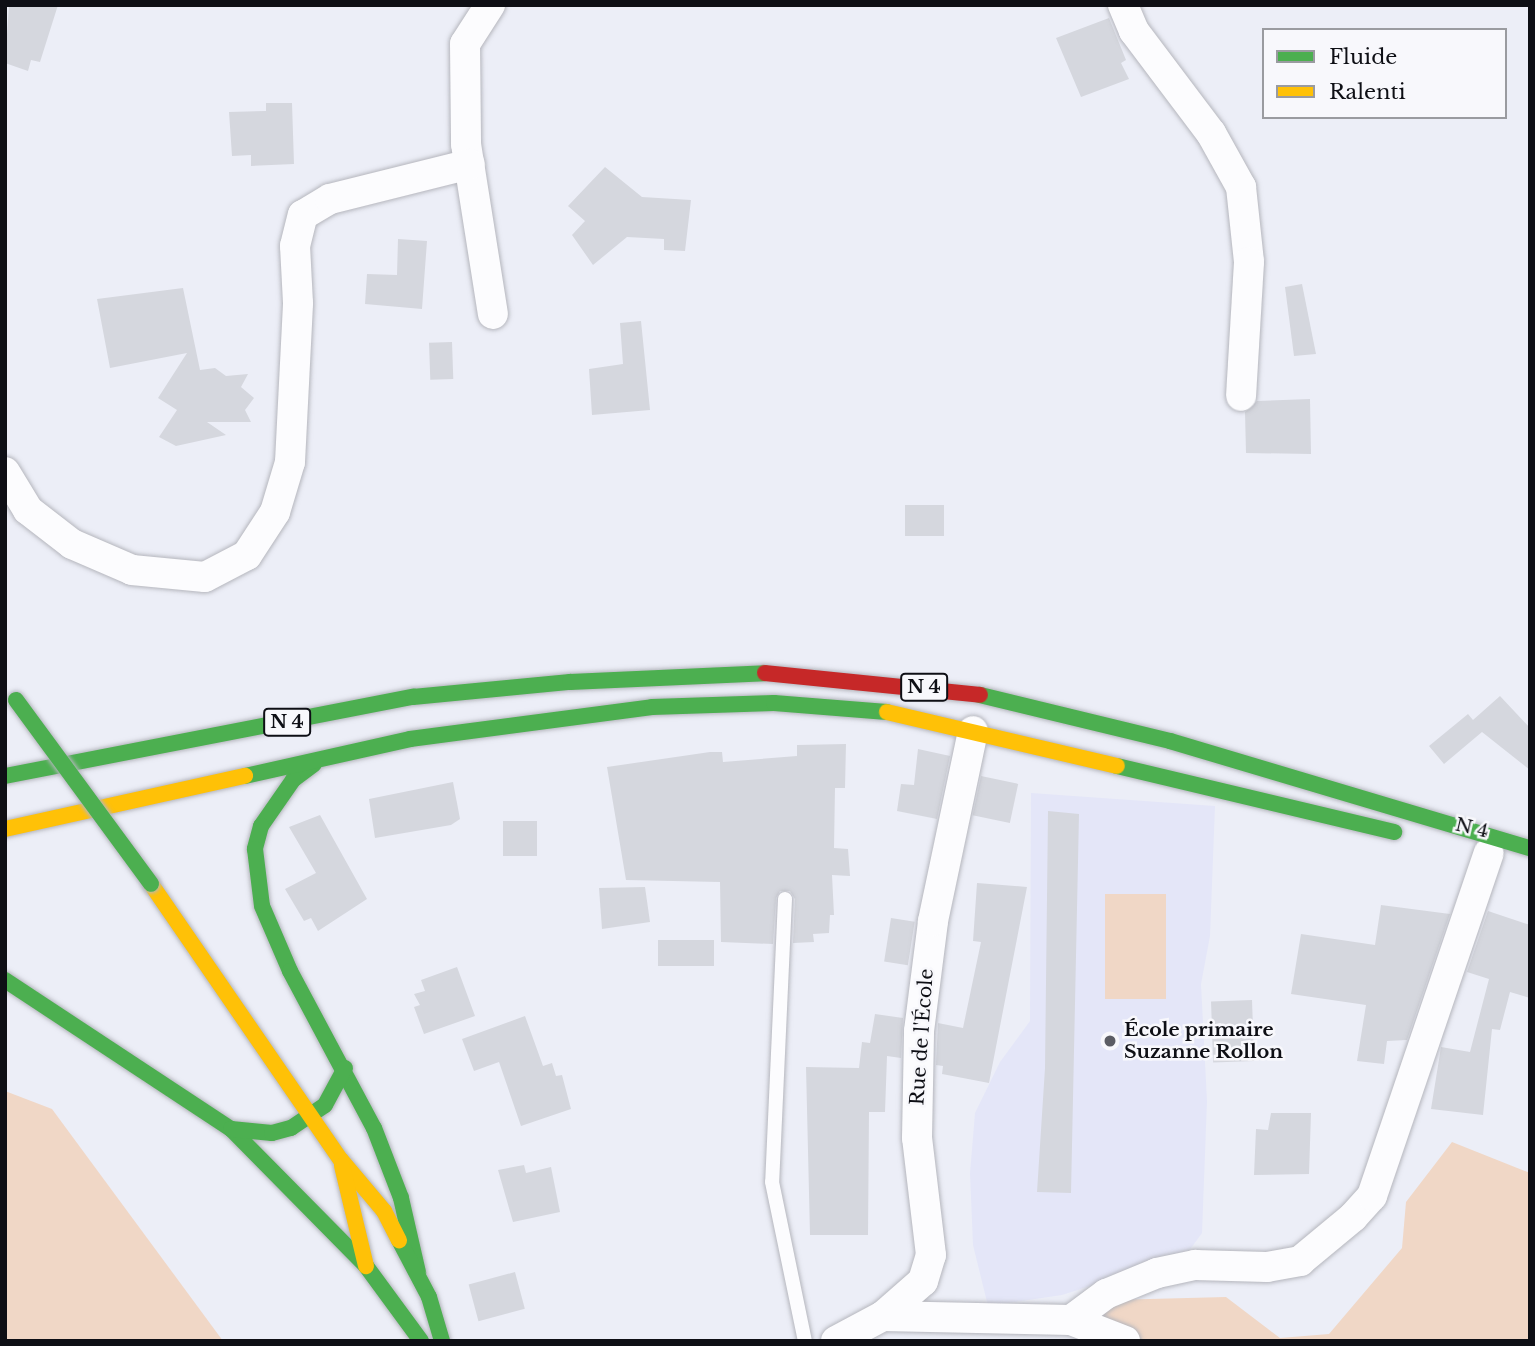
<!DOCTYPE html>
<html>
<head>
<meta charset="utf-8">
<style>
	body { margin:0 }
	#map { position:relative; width:1535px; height:1346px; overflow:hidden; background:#eceef7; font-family:"Libre Baskerville",serif }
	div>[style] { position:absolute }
	.built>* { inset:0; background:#e4e6f8 }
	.green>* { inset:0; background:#f0d7c6; transform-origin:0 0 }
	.building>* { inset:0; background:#d5d7de; transform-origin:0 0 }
	.roads { filter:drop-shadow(0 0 2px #b5b6bd) drop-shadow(0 0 2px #b5b6bd) }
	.lane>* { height:14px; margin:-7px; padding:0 7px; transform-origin:7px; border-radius:7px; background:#fcfcfe }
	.street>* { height:30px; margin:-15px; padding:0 15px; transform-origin:15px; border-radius:15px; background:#fcfcfe }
	.fast>* { height:16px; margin:-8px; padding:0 8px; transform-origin:8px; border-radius:8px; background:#4caf50 }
	.slow>* { height:16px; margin:-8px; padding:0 8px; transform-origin:8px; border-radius:8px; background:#ffc107 }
	.jam>* { height:16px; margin:-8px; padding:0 8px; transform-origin:8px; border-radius:8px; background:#c62828 }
	.bridges { filter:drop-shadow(0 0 2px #b5b6bd) drop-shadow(0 0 2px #b5b6bd) }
	.fast-bridge>* { height:16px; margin:-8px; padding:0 8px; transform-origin:8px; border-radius:8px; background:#4caf50 }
	.dots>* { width:19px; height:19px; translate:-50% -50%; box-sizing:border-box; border:4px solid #f8f8fc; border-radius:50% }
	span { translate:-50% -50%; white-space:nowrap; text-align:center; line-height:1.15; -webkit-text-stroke:5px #f8f8fc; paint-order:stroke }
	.shield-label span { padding:2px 5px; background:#f8f8fc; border:2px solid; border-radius:5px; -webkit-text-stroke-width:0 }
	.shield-label { font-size:18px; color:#0e0f15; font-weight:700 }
	.street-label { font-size:19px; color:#0e0f15 }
	.poi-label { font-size:19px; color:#0e0f15; font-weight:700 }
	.left { translate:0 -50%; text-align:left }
	.frame { position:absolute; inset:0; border:7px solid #0e0f15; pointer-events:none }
	.legend { position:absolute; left:1262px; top:28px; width:245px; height:91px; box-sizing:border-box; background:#f8f8fc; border:2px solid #9a9ba0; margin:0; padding:9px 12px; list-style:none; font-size:21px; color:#0e0f15 }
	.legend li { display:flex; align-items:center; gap:14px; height:35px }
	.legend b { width:35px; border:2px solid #9a9ba0 }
</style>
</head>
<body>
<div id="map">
	<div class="built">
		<i style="clip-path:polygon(1031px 793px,1215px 806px,1210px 936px,1201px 984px,1207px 1101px,1202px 1233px,1186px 1255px,1062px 1295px,988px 1306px,973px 1245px,970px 1173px,975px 1113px,1000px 1062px,1030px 1021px)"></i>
	</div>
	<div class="green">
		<i style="left:1105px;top:894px;width:61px;height:105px"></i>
		<i style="clip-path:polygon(5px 1091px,52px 1109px,223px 1341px,5px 1341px)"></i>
		<i style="clip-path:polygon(1452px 1142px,1530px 1173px,1530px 1341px,1141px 1341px,1098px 1315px,1111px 1300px,1226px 1297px,1280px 1338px,1329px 1334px,1402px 1248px,1406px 1202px)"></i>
	</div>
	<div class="building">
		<i style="clip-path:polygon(9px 5px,58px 5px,40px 62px,31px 60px,28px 71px,5px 63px)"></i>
		<i style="clip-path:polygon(1109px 18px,1126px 60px,1121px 63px,1129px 79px,1081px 97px,1056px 38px)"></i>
		<i style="clip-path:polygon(266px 103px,292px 103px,294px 164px,251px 166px,251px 155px,232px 156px,229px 112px,266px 111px)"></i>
		<i style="clip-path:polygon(605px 167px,642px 197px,691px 200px,685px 251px,664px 250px,664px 239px,627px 237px,593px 265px,572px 235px,585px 221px,568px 206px)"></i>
		<i style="clip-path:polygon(398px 239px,427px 241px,422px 309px,365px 304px,367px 274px,397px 275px)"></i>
		<i style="clip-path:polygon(1302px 284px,1316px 354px,1294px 356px,1285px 287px)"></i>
		<i style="clip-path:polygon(183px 288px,200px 370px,215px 368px,226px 376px,248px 374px,241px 387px,254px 398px,245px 410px,251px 422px,207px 422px,226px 435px,176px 446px,159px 437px,177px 410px,158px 398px,187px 353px,110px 368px,97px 299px)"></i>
		<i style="clip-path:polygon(641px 321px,650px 410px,592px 415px,589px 369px,623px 364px,620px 323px)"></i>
		<i style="left:452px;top:342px;width:37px;height:23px;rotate:88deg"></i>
		<i style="clip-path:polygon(1310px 399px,1311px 454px,1246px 453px,1245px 412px,1257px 401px)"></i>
		<i style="left:944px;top:505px;width:31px;height:39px;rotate:90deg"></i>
		<i style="clip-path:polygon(1500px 696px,1530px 728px,1530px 770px,1482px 732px,1444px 764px,1429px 746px,1468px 714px,1473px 720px)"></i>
		<i style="clip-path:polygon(846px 744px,845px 788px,835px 788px,834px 848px,848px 849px,850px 876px,832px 875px,834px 915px,830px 915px,829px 933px,813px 934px,814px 942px,793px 943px,795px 899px,790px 891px,780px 891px,776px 898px,773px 944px,721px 942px,720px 882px,626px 880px,607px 767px,710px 752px,722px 752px,723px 762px,797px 756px,797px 745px)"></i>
		<i style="clip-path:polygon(918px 749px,950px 756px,937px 819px,897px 811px,901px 784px,914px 785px)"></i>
		<i style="left:981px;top:776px;width:38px;height:40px;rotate:12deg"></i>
		<i style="clip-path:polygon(453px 782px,460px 819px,451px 825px,375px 838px,369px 799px)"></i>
		<i style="clip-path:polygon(1048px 811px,1079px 814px,1071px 1193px,1037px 1192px,1045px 1068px)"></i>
		<i style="clip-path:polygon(320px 815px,367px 899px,318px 931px,311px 918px,304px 921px,285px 889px,316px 873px,289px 827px)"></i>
		<i style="left:503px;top:821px;width:34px;height:35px"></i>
		<i style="clip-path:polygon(977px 883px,1027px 887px,989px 1083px,942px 1074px,943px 1066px,936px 1065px,938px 1023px,963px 1028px,981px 942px,973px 941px)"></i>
		<i style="clip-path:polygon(645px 887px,650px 922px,602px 929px,599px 888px)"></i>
		<i style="clip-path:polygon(1381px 905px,1450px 914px,1407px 1040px,1387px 1041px,1384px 1064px,1357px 1061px,1366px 1005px,1291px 994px,1301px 934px,1375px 945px)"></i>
		<i style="clip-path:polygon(1488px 911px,1530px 925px,1530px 998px,1510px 992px,1500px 1030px,1492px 1029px,1483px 1115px,1431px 1109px,1441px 1047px,1470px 1052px,1489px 979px,1467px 972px)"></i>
		<i style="left:891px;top:918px;width:24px;height:44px;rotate:9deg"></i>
		<i style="left:714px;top:940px;width:26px;height:56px;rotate:90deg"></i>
		<i style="clip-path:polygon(457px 967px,475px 1016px,424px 1034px,414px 1007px,420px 1005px,414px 994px,425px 991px,421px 980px)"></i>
		<i style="left:1252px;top:1000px;width:61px;height:41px;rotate:88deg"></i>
		<i style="clip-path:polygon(875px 1014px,903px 1018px,901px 1058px,887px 1056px,885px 1112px,869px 1112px,868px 1235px,810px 1235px,806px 1067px,859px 1068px,862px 1042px,870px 1043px)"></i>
		<i style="clip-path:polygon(525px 1016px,543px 1066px,552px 1063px,556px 1076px,562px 1075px,571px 1109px,521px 1126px,499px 1062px,474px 1071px,462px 1039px)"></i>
		<i style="clip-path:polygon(1271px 1113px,1311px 1113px,1309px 1174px,1254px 1175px,1256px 1129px,1268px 1130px)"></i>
		<i style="clip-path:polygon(524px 1165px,526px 1173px,551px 1167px,560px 1212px,513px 1222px,498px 1170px)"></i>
		<i style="left:515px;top:1272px;width:38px;height:48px;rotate:75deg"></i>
	</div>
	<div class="roads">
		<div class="lane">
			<i style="left:785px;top:899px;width:283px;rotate:92.6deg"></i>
			<i style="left:772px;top:1182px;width:162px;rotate:78.3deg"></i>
		</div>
		<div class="street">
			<i style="left:490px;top:5px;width:46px;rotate:122.7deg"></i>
			<i style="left:465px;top:44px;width:100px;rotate:89.4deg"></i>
			<i style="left:466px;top:144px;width:172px;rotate:81deg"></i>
			<i style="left:1123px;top:5px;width:28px;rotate:67deg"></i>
			<i style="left:1134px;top:31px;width:128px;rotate:53deg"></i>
			<i style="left:1211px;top:133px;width:62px;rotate:60.9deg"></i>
			<i style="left:1241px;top:187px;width:75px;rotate:83.9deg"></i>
			<i style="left:1249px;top:262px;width:134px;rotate:93.4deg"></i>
			<i style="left:5px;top:472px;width:44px;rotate:58.8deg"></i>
			<i style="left:28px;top:510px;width:56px;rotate:37.7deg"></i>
			<i style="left:72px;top:544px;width:65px;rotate:23.4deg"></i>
			<i style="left:132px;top:570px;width:73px;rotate:5.5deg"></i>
			<i style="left:205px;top:577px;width:47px;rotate:-27.6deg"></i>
			<i style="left:247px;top:555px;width:51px;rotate:-56.9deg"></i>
			<i style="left:275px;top:512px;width:52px;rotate:-73.3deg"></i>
			<i style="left:290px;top:462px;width:159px;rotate:-87.1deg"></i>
			<i style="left:298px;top:303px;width:57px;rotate:-93deg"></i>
			<i style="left:295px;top:246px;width:32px;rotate:-76deg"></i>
			<i style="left:303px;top:215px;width:31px;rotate:-31deg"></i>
			<i style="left:330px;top:199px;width:144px;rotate:-14deg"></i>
			<i style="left:883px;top:1316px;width:188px;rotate:1.2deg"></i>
			<i style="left:1071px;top:1320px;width:58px;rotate:21.3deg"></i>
			<i style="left:1071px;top:1320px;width:44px;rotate:-36.6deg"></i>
			<i style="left:1106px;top:1294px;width:55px;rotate:-22.4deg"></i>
			<i style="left:1157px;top:1273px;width:39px;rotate:-12deg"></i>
			<i style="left:1195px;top:1265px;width:72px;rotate:1.6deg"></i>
			<i style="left:1267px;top:1267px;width:34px;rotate:-10deg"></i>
			<i style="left:1300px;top:1261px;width:69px;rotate:-39.7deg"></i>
			<i style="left:1353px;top:1217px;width:28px;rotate:-48deg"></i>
			<i style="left:1372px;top:1196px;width:362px;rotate:-71.2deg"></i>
			<i style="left:836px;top:1341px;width:53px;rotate:-28deg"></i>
			<i style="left:883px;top:1316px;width:53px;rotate:-41.2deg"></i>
			<i style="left:923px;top:1281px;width:27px;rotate:-73deg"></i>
			<i style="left:931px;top:1255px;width:118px;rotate:-96.8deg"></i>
			<i style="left:917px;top:1138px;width:107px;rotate:-88.9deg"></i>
			<i style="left:919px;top:1031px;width:111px;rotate:-82.7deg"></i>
			<i style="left:933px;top:921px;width:194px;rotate:-78.1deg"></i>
		</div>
		<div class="fast">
			<i style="left:980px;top:695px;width:195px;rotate:13.6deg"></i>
			<i style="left:1170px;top:741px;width:376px;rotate:16.6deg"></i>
			<i style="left:314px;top:764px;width:26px;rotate:143deg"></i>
			<i style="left:293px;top:780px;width:56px;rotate:124.8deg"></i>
			<i style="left:261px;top:826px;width:24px;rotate:105deg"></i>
			<i style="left:255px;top:849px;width:57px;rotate:83deg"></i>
			<i style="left:262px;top:906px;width:71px;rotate:66.7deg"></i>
			<i style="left:290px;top:971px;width:178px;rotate:61.9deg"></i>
			<i style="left:374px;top:1128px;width:75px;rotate:68.9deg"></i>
			<i style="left:401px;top:1198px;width:76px;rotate:77.1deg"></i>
			<i style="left:1117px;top:766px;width:285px;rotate:13.4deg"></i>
			<i style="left:5px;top:776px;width:416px;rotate:-11deg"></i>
			<i style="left:413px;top:697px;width:158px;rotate:-5.5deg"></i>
			<i style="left:570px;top:682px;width:195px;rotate:-2.6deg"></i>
			<i style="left:245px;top:776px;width:169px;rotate:-12.6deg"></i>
			<i style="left:410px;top:739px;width:244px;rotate:-7.5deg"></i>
			<i style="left:652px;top:707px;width:122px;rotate:-1.9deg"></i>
			<i style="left:774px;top:703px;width:113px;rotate:4.6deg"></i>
			<i style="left:5px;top:980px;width:271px;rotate:33.4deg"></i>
			<i style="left:231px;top:1129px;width:192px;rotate:45.4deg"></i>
			<i style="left:366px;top:1266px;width:93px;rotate:53.7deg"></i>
			<i style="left:231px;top:1129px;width:41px;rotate:5.6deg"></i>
			<i style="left:272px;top:1133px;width:20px;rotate:-15deg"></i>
			<i style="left:291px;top:1128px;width:41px;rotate:-34.1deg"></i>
			<i style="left:325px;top:1105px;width:42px;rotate:-61.6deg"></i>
			<i style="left:399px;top:1240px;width:64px;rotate:62.2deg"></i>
			<i style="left:429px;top:1297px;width:46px;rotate:73.5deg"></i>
		</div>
		<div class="slow">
			<i style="left:887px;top:712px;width:236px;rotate:13.2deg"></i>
			<i style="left:5px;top:829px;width:246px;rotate:-12.5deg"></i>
			<i style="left:151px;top:884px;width:335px;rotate:55.5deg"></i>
			<i style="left:341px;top:1160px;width:67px;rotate:49.9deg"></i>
			<i style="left:384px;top:1211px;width:33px;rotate:63deg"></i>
			<i style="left:342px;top:1166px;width:103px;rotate:76.5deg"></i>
		</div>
		<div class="jam">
			<i style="left:765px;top:673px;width:216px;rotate:5.8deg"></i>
		</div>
	</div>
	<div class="bridges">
		<div class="fast-bridge">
			<i style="left:16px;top:700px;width:228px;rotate:53.7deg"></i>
		</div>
	</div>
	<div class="dots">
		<i style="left:1110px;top:1041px;background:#5c5d64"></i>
	</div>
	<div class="shield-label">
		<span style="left:924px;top:687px">N 4</span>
		<span style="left:287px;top:722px">N 4</span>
	</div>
	<div class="street-label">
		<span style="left:1472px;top:828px;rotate:13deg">N 4</span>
		<span style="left:922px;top:1037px;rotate:-86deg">Rue de l'École</span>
	</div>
	<div class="poi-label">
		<span class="left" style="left:1124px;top:1041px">École primaire<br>Suzanne Rollon</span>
	</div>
	<div class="frame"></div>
	<ul class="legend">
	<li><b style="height:9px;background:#4caf50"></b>Fluide</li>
	<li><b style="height:9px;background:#ffc107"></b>Ralenti</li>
	</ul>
</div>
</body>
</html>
